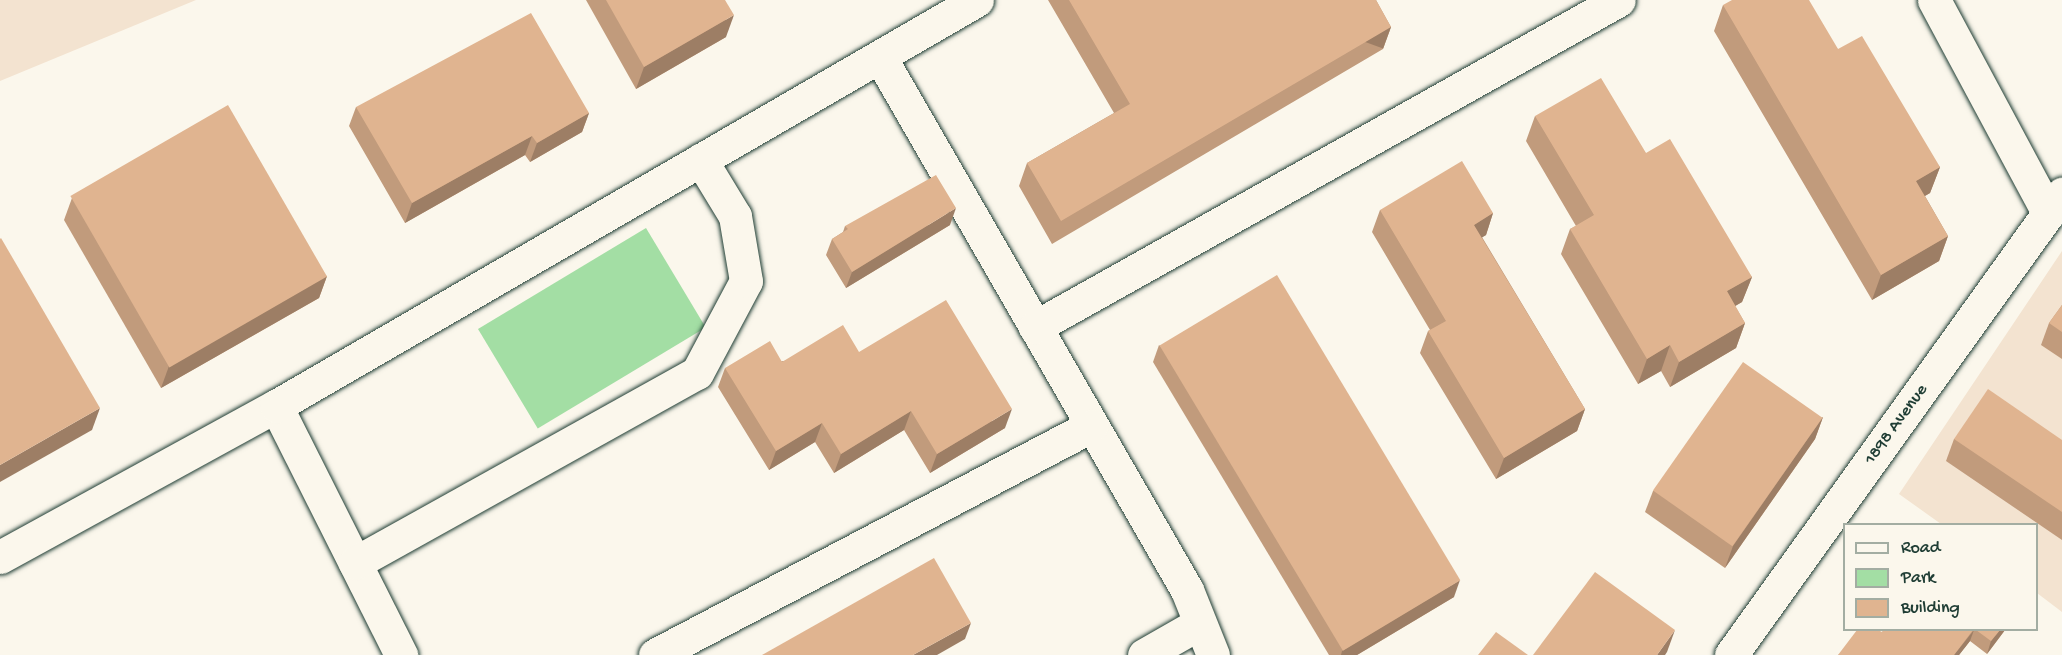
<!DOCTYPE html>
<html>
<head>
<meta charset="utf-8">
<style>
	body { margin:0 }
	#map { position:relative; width:2062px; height:655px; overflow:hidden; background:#fbf7ec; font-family:"Gochi Hand",sans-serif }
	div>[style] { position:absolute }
	.built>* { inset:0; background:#f3e3d0 }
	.green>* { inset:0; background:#a3dea4; transform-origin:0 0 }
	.roads { filter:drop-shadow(0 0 2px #1f3d34) drop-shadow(0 0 2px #1f3d34) }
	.minor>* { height:33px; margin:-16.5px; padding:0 16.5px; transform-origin:16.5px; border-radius:16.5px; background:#fbf7ec }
	.wall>* { inset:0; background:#c19b7c }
	.shaded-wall>* { inset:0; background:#9d7e65; transform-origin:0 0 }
	.building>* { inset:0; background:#e0b490; transform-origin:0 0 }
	span { translate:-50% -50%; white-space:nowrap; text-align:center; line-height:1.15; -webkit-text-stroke:6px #fbf7ec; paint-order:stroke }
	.street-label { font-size:18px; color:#1f3d34 }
	.legend { position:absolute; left:1843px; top:523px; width:195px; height:108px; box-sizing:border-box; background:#fbf7ec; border:2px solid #a3ada2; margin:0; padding:8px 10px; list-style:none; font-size:18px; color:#1f3d34 }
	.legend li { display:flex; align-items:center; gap:12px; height:30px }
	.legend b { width:30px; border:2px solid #a3ada2 }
</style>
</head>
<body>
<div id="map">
	<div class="built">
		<i style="clip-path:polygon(0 0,196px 0,0 81px)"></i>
		<i style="clip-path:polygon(2062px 251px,2062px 612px,2037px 593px,2036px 524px,1941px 524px,1899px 494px)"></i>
	</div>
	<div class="green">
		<i style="left:646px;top:228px;width:116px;height:196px;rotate:59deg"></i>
	</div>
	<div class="roads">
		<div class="minor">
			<i style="left:1934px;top:0;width:242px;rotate:61.8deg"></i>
			<i style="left:880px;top:57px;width:615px;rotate:60.06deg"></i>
			<i style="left:1187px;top:590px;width:70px;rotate:68.2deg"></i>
			<i style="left:1035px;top:327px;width:669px;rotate:-29.25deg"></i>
			<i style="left:276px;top:406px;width:279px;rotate:63.3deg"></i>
			<i style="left:0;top:557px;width:315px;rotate:-28.7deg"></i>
			<i style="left:276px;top:406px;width:810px;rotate:-30.08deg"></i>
			<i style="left:355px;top:563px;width:391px;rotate:-29.1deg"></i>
			<i style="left:697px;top:373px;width:104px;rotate:-62deg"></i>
			<i style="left:746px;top:281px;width:66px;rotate:-99.6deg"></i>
			<i style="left:735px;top:216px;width:66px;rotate:-121.3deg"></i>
			<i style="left:655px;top:655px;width:493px;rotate:-27.7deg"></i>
			<i style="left:1144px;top:655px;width:64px;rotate:-29.7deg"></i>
			<i style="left:1731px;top:655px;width:568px;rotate:-54.32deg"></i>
		</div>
	</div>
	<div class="wall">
		<i style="clip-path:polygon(586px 0,725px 0,726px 37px,636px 89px)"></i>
		<i style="clip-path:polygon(1048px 0,1376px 0,1391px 27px,1383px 49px,1052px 244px,1019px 186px,1027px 163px,1114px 113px)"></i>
		<i style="clip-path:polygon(1723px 5px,1838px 49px,1940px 167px,1930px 193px,1925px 196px,1948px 236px,1939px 261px,1872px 300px,1714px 31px)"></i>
		<i style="clip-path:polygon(356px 107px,589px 113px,582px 132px,530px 162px,525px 155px,405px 223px,349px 126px)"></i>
		<i style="clip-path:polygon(1535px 116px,1646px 153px,1752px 277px,1742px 302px,1735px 306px,1745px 323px,1736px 348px,1670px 387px,1661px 371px,1638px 384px,1561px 254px,1570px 229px,1576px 226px,1526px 141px)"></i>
		<i style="clip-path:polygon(72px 198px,327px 276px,319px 298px,161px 388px,64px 220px)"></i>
		<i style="clip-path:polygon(1380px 210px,1493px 213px,1486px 235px,1482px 237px,1585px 409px,1577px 431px,1496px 479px,1420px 353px,1428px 331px,1430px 330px,1372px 232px)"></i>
		<i style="clip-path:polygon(950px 225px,846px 288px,826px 255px,832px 239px,843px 232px,845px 226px)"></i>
		<i style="clip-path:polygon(2062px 305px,2062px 359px,2041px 345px,2049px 323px)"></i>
		<i style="clip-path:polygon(1159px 345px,1454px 597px,1357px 655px,1329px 655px,1153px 362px)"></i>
		<i style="clip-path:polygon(859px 352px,1005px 428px,930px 473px,904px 430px,834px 473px,815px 442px,769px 470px,718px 387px,725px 368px)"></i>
		<i style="clip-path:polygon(1823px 417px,1815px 439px,1725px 568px,1645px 512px,1653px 491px)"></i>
		<i style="clip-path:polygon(1954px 439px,2062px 440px,2062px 540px,1946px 461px)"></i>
		<i style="clip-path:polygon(1884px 630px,2005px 630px,1987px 654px,1970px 641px,1959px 655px,1838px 655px,1882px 632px)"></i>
	</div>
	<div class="shaded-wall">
		<i style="clip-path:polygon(734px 15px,726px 37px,636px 89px,644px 67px)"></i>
		<i style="left:1391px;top:27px;width:23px;height:383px;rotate:110deg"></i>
		<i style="clip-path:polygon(589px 113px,582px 132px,530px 162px,537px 143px)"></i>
		<i style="clip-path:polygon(532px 136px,525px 155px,405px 223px,412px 203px)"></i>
		<i style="clip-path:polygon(1940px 167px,1930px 193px,1907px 206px,1916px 181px)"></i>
		<i style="clip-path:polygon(956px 208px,950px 225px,846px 288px,852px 272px)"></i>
		<i style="clip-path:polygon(1493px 213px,1486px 235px,1467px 247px,1474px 225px)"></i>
		<i style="clip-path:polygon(1948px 236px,1939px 261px,1872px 300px,1881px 275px)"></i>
		<i style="clip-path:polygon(327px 276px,319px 298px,161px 388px,169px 366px)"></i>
		<i style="clip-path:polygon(1752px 277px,1742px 302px,1718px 316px,1727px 291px)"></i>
		<i style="clip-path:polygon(1745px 323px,1736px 348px,1670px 387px,1679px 362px)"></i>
		<i style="clip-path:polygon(1670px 345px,1661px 371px,1638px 384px,1647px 359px)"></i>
		<i style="clip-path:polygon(100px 408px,92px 430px,0 482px,0 465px)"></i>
		<i style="clip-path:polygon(1012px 409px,1005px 428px,930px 473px,937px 454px)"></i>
		<i style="clip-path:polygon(1585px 409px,1577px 431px,1496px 479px,1504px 458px)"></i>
		<i style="clip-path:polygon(911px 411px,904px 430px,834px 473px,841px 454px)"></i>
		<i style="clip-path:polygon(1823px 417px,1815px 439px,1725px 568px,1733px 546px)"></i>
		<i style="clip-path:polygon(822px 423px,815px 442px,769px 470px,776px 451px)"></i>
		<i style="clip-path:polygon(1460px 580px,1454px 597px,1357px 655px,1341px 655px,1342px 651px)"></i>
		<i style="clip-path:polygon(971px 623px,965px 639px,937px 655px,913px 655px)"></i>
		<i style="clip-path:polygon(1675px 630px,1667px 652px,1665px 655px,1657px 655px)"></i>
		<i style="clip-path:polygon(1974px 630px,1970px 641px,1959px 655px,1954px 655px)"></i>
		<i style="clip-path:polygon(2000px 630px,2005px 630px,1987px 654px,1991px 641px)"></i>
	</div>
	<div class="building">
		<i style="clip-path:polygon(606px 0,725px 0,734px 15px,644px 67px)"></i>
		<i style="clip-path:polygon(1069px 0,1376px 0,1391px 27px,1061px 221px,1027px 163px,1130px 104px)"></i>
		<i style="clip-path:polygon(1732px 0,1809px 0,1838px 49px,1862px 36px,1940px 167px,1916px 181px,1948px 236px,1881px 275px,1723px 5px)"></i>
		<i style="clip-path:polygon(531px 13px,589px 113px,537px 143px,532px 136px,412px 203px,356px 107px)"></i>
		<i style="clip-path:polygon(1601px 78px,1646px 153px,1670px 139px,1752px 277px,1727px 291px,1745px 323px,1679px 362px,1670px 345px,1647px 359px,1570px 229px,1594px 215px,1535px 116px)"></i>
		<i style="left:228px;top:105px;width:198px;height:182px;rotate:60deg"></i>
		<i style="clip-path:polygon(1462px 161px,1493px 213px,1474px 225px,1585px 409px,1504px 458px,1428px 331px,1446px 321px,1380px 210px)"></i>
		<i style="clip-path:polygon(936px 175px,956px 208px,852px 272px,832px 239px,848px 229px,845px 226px)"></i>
		<i style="clip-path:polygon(1px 238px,100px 408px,0 465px,0 239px)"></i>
		<i style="left:1277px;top:275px;width:356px;height:137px;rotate:59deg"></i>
		<i style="clip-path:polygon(946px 300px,1012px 409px,937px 454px,911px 411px,841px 454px,822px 423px,776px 451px,725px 368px,770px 341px,782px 362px,843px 325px,859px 352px)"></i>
		<i style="clip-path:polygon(2062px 305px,2062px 332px,2049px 323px)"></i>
		<i style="left:1743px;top:362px;width:97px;height:157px;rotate:35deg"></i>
		<i style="clip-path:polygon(1988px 389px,2062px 440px,2062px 512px,1954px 439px)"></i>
		<i style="clip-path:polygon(934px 558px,971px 623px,913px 655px,762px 655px)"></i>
		<i style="clip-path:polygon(1595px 572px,1675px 630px,1657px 655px,1533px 655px)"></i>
		<i style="clip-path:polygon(1857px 630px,1878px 630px,1882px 632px,1884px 630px,1973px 630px,1954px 655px,1838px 655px)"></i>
		<i style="clip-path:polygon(1976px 630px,2000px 630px,1991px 641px)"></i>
		<i style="clip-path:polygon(1496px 632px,1528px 655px,1478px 655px)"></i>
	</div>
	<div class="street-label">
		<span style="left:1897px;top:425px;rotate:-54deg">1898 Avenue</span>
	</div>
	<ul class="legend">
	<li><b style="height:8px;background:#fbf7ec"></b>Road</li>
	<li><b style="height:16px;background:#a3dea4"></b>Park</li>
	<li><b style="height:16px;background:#e0b490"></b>Building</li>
	</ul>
</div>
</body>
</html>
